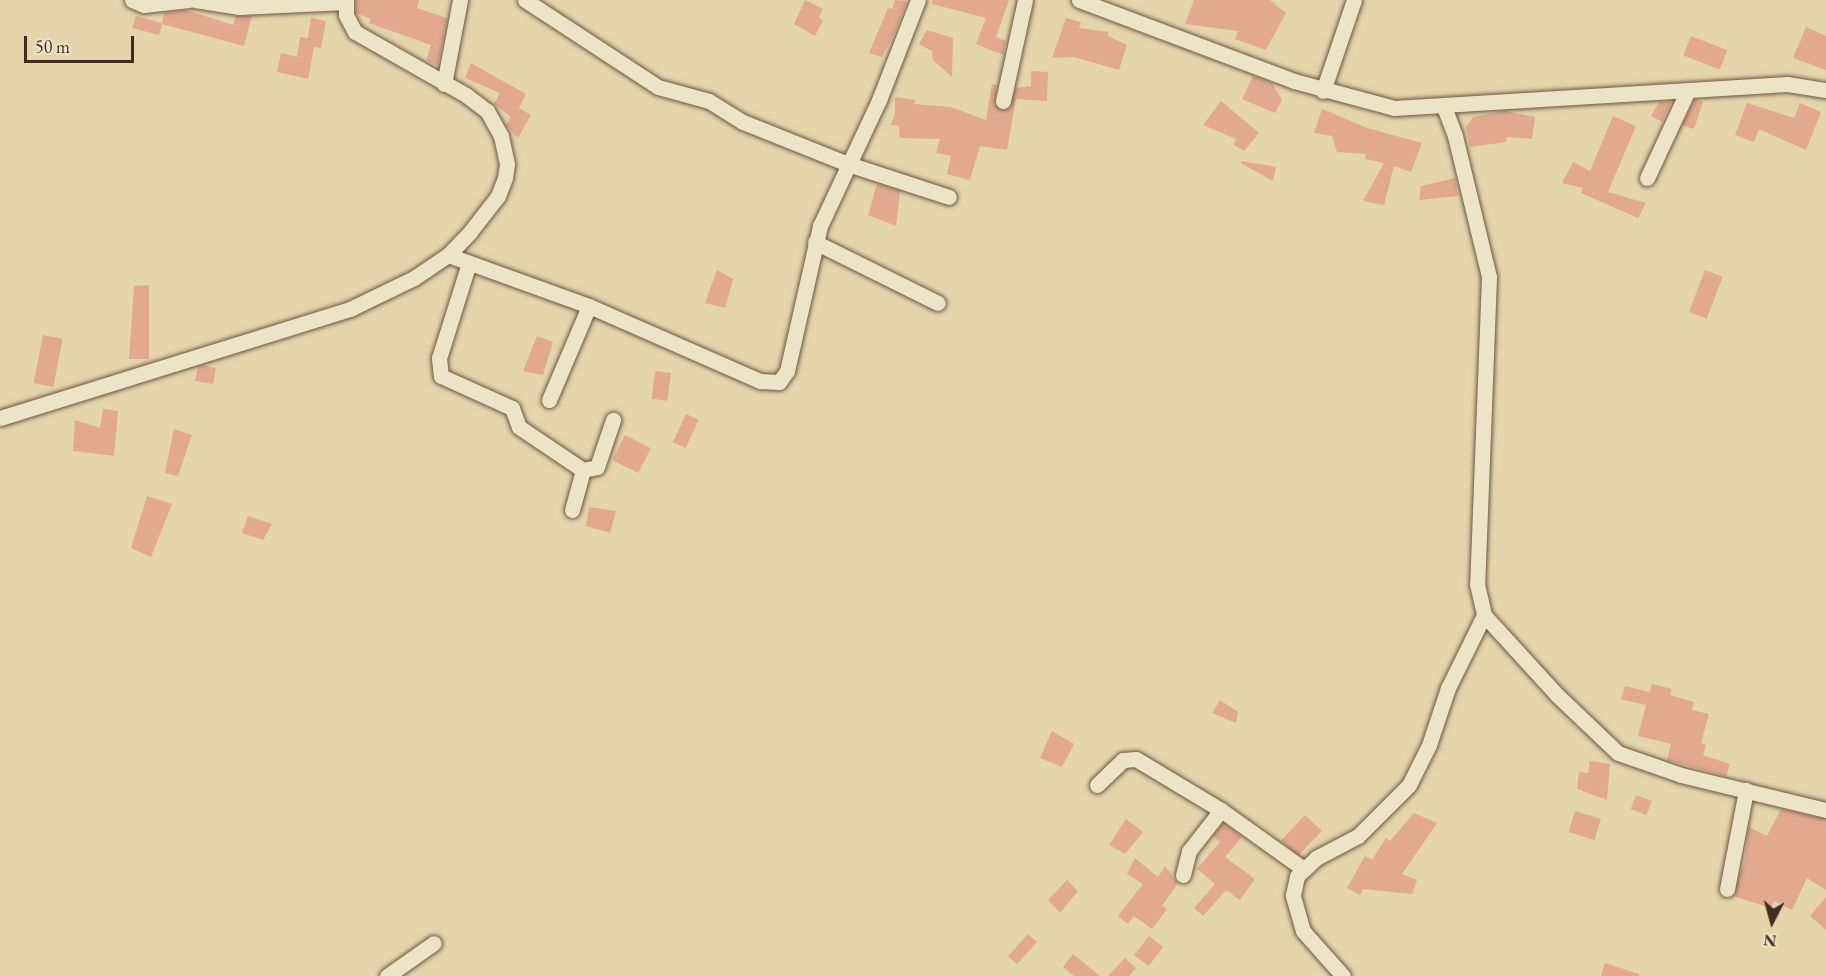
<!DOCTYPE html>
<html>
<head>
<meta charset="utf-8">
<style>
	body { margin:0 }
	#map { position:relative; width:1826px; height:976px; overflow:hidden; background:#e4d5ab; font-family:"EB Garamond",serif }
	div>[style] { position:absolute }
	.building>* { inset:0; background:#e2a98e; transform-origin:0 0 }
	.roads { filter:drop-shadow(0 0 2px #6b5642) drop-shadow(0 0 2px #6b5642) }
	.minor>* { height:15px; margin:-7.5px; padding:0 7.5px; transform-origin:7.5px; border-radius:7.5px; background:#ede4c8 }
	span { translate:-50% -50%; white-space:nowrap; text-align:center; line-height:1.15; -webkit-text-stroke:4.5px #ede4c8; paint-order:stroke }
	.north { position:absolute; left:1742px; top:892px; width:60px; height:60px; -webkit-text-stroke:4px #ede4c8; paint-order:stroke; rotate:186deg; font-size:16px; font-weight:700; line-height:24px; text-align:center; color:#432c1f }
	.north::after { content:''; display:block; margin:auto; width:21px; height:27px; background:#432c1f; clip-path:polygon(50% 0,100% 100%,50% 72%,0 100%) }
	.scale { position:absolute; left:24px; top:36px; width:110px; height:27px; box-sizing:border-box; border:3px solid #432c1f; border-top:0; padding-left:8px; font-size:18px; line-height:21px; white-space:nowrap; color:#432c1f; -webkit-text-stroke:4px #ede4c8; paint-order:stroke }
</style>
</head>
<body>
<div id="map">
	<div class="building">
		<i style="clip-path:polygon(356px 0,419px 0,417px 8px,447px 18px,438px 65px,426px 61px,431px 45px,369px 23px,371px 19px,356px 13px)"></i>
		<i style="clip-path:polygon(805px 0,823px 9px,819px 17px,823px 21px,815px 36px,794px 24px)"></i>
		<i style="clip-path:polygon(895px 0,907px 1px,894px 34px,882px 57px,869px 53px,888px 8px,892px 9px)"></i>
		<i style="clip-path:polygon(932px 0,1009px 0,996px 37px,1006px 41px,1003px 55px,976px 44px,986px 18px,932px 4px)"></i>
		<i style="clip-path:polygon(1194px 0,1270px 0,1286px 13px,1266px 50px,1235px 39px,1238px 31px,1185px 24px)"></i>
		<i style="clip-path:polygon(186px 10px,233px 25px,236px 16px,252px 16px,244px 46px,162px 24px,159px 35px,132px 28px,136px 16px,162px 23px,164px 13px)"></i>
		<i style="clip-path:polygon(311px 18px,326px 21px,321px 48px,314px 47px,308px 79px,277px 72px,281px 53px,297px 57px,300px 37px,308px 38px)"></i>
		<i style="clip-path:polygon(1066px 18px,1081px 22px,1079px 28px,1109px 32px,1108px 36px,1127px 45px,1119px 70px,1074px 57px,1052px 58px)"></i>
		<i style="clip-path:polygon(1806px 27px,1826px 36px,1826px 70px,1793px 58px)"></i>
		<i style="clip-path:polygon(927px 30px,953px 38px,952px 77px,933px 60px,932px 51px,919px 44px)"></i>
		<i style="left:1691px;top:36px;width:39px;height:21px;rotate:21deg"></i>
		<i style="clip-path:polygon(471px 63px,526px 94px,519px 108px,531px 115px,518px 138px,506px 125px,511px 117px,494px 104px,500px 93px,465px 78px)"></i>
		<i style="clip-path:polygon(1031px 71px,1048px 72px,1047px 101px,1016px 99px,1007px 150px,980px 146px,970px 180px,947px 174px,951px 156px,936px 153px,940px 139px,900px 138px,899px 126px,890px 125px,895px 115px,895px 97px,916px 100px,914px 104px,951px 107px,986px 120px,992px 84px,997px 85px,994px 105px,1006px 110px,1016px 88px,1031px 86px)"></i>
		<i style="clip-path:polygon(1253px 76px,1272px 83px,1282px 100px,1275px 113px,1242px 99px)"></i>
		<i style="clip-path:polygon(1695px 99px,1703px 102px,1694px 129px,1682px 125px)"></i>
		<i style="clip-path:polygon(1221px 101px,1259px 133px,1244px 151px,1234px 145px,1236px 139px,1203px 125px)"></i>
		<i style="clip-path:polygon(1668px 101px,1671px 103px,1662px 122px,1651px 116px,1659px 102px)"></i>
		<i style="clip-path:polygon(1747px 103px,1794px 118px,1800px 103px,1821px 112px,1806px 150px,1759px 129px,1754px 142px,1735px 135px)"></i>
		<i style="clip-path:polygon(1322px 109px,1367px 128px,1422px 143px,1411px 172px,1394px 166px,1384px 205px,1363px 201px,1384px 163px,1365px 159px,1366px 154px,1337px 152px,1332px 136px,1314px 133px)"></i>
		<i style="clip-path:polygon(1505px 111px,1535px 117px,1532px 139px,1507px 137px,1506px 142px,1470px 147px,1466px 127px,1473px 117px)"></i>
		<i style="clip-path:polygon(1613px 116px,1636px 126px,1608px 192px,1646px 203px,1638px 218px,1581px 193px,1583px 188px,1562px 183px,1573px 162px,1590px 171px)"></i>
		<i style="clip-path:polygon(1241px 161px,1276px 167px,1273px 181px,1241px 163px)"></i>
		<i style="clip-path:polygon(1455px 178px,1458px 196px,1419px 200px,1421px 186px)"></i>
		<i style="clip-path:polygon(877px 184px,900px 191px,896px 226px,868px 215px)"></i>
		<i style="clip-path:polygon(717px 270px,733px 279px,725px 308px,705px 303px)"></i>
		<i style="left:1705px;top:270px;width:19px;height:45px;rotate:21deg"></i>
		<i style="clip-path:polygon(149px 285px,149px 359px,129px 359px,134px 286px)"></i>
		<i style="left:43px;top:335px;width:20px;height:49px;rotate:11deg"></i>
		<i style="clip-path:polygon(537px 336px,553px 342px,543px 375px,523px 371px)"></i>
		<i style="clip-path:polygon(202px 365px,216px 368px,213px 384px,195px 381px,198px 367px)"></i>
		<i style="left:655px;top:371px;width:16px;height:28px;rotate:7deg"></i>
		<i style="clip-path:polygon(103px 409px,118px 411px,114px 456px,73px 451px,75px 420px,100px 428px)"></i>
		<i style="left:686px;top:414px;width:14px;height:31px;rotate:25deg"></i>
		<i style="clip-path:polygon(174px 429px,192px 435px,178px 476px,165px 473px)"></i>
		<i style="left:625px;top:435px;width:29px;height:28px;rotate:27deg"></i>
		<i style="clip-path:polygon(147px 496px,172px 504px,151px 557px,131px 548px)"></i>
		<i style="clip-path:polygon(589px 507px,616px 511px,610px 533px,586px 526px)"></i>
		<i style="clip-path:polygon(248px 516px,272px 524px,263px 540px,242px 533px)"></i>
		<i style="clip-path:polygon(1652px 684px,1672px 689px,1670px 695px,1694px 702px,1692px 710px,1709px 714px,1701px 743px,1706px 745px,1703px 755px,1730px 764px,1726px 776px,1667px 760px,1671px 744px,1638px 736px,1646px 705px,1621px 699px,1625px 686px,1650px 692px)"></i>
		<i style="clip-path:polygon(1220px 700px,1238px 712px,1236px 723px,1212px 713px)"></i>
		<i style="clip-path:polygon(1052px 731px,1074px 744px,1062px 767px,1040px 758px)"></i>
		<i style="clip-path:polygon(1590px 761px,1610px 764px,1607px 800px,1577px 789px,1579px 772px,1588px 773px)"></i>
		<i style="left:1636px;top:795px;width:17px;height:15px;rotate:21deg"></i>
		<i style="clip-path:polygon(1781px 809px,1826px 819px,1826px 890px,1807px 878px,1792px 910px,1774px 901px,1771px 908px,1733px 896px,1745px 859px,1749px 827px,1767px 836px)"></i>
		<i style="left:1575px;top:811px;width:27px;height:22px;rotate:17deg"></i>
		<i style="clip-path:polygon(1414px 813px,1437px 823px,1402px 874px,1417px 880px,1412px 894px,1363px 889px,1360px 895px,1347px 888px,1365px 856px,1372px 860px,1386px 838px,1390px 841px)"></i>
		<i style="left:1305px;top:815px;width:23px;height:35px;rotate:43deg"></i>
		<i style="clip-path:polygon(1126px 819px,1143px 832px,1125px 854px,1109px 845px)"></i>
		<i style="clip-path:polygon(1223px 823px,1242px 837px,1225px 857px,1255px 879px,1240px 900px,1226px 890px,1203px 916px,1194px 908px,1215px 884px,1197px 869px,1220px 842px,1213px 836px)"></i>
		<i style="clip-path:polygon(1135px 858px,1158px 877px,1165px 866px,1178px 883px,1162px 906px,1167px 909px,1152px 929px,1134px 916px,1128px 924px,1118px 916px,1143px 884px,1127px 874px)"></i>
		<i style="clip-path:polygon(1067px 880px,1078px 891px,1060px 913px,1048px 900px)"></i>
		<i style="clip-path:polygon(1826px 897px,1826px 930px,1810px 916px)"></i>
		<i style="left:1028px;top:934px;width:12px;height:30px;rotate:42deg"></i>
		<i style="left:1149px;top:936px;width:18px;height:24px;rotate:38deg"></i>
		<i style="clip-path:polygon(1073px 954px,1100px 976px,1074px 976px,1063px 967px)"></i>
		<i style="clip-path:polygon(1125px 958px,1136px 968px,1129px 976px,1108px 976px)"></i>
		<i style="clip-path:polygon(1605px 963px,1639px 974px,1639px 976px,1601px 976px)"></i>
	</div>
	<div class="roads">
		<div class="minor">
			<i style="left:132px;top:0;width:13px;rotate:23deg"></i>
			<i style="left:144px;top:5px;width:45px;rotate:-6.3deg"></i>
			<i style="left:195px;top:0;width:45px;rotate:9deg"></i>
			<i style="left:239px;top:7px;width:107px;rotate:-2.7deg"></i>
			<i style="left:525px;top:0;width:159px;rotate:33.2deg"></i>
			<i style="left:658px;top:87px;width:53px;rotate:15.4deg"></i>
			<i style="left:709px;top:101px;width:40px;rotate:32deg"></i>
			<i style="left:743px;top:122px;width:113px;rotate:21.8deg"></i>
			<i style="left:848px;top:164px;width:106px;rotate:18.1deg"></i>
			<i style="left:1079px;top:0;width:230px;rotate:20.6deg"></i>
			<i style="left:1294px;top:81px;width:104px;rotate:15.1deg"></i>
			<i style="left:1394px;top:108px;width:394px;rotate:-3.5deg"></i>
			<i style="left:1787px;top:84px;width:39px;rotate:9deg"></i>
			<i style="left:444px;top:84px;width:86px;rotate:-79.2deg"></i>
			<i style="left:1323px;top:91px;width:96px;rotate:-71.2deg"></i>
			<i style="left:1003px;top:101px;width:103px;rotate:-77.7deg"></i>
			<i style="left:1444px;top:107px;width:31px;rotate:69deg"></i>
			<i style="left:1455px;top:136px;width:145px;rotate:76.4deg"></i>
			<i style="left:1489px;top:277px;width:307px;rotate:92.2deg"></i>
			<i style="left:1477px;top:584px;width:32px;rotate:77deg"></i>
			<i style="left:1484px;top:615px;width:108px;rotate:47.6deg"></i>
			<i style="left:1557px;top:695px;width:84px;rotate:43.6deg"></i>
			<i style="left:1618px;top:753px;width:67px;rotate:19.2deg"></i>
			<i style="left:1681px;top:775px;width:149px;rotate:13.6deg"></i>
			<i style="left:1647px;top:178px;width:97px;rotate:-65deg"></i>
			<i style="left:815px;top:242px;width:137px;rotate:26.4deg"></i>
			<i style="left:448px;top:255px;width:150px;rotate:19.9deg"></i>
			<i style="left:589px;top:306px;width:187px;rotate:23.7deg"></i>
			<i style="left:760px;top:381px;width:19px;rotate:3deg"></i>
			<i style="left:779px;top:382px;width:14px;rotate:-54deg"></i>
			<i style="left:787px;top:371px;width:149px;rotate:-77.2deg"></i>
			<i style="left:820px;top:226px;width:139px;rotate:-64.9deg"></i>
			<i style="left:879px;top:100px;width:107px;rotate:-68.7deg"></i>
			<i style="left:469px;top:263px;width:100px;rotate:107.5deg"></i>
			<i style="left:439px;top:358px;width:18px;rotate:84deg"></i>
			<i style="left:441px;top:376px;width:78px;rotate:24.3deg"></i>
			<i style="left:512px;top:408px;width:20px;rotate:70deg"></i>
			<i style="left:519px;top:427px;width:77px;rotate:33.9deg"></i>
			<i style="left:549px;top:400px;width:102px;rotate:-66.9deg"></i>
			<i style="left:0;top:418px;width:367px;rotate:-17.3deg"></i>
			<i style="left:350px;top:309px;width:71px;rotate:-25.8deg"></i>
			<i style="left:414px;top:278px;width:41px;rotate:-34.1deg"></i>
			<i style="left:448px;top:255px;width:32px;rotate:-46deg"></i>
			<i style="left:470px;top:232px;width:46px;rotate:-52.1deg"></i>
			<i style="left:498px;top:196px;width:19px;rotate:-69deg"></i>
			<i style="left:505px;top:178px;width:14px;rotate:-82deg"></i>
			<i style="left:507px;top:164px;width:29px;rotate:-102deg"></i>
			<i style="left:501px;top:136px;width:29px;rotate:-119deg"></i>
			<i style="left:487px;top:111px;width:26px;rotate:-143deg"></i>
			<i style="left:466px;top:95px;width:128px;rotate:-150.4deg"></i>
			<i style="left:355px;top:32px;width:19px;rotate:-118deg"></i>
			<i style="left:346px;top:15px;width:15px;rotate:-90deg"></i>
			<i style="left:572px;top:510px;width:41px;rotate:-74.6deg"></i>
			<i style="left:583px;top:470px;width:14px;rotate:-12deg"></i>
			<i style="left:597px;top:467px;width:50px;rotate:-71.2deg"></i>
			<i style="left:1097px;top:785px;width:36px;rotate:-44deg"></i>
			<i style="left:1123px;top:760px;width:13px;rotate:-4deg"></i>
			<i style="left:1136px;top:759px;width:99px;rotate:31deg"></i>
			<i style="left:1221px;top:810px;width:100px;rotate:35.6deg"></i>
			<i style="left:1183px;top:875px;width:25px;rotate:-76deg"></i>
			<i style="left:1189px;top:851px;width:52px;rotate:-52deg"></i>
			<i style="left:1727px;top:889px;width:101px;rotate:-79.1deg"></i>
			<i style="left:387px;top:976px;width:57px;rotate:-35.1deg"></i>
			<i style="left:1343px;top:976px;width:60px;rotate:-131.6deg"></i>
			<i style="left:1303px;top:931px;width:37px;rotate:-106deg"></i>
			<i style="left:1293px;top:895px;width:19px;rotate:-78deg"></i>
			<i style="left:1297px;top:876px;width:26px;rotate:-43deg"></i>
			<i style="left:1316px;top:858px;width:47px;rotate:-27.6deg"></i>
			<i style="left:1358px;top:836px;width:72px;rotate:-45deg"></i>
			<i style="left:1409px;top:785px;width:45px;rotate:-63.4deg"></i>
			<i style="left:1429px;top:745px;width:60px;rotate:-71.6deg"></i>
			<i style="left:1448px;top:688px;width:81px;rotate:-63.7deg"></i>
		</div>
	</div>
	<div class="north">N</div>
	<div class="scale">50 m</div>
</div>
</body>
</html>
